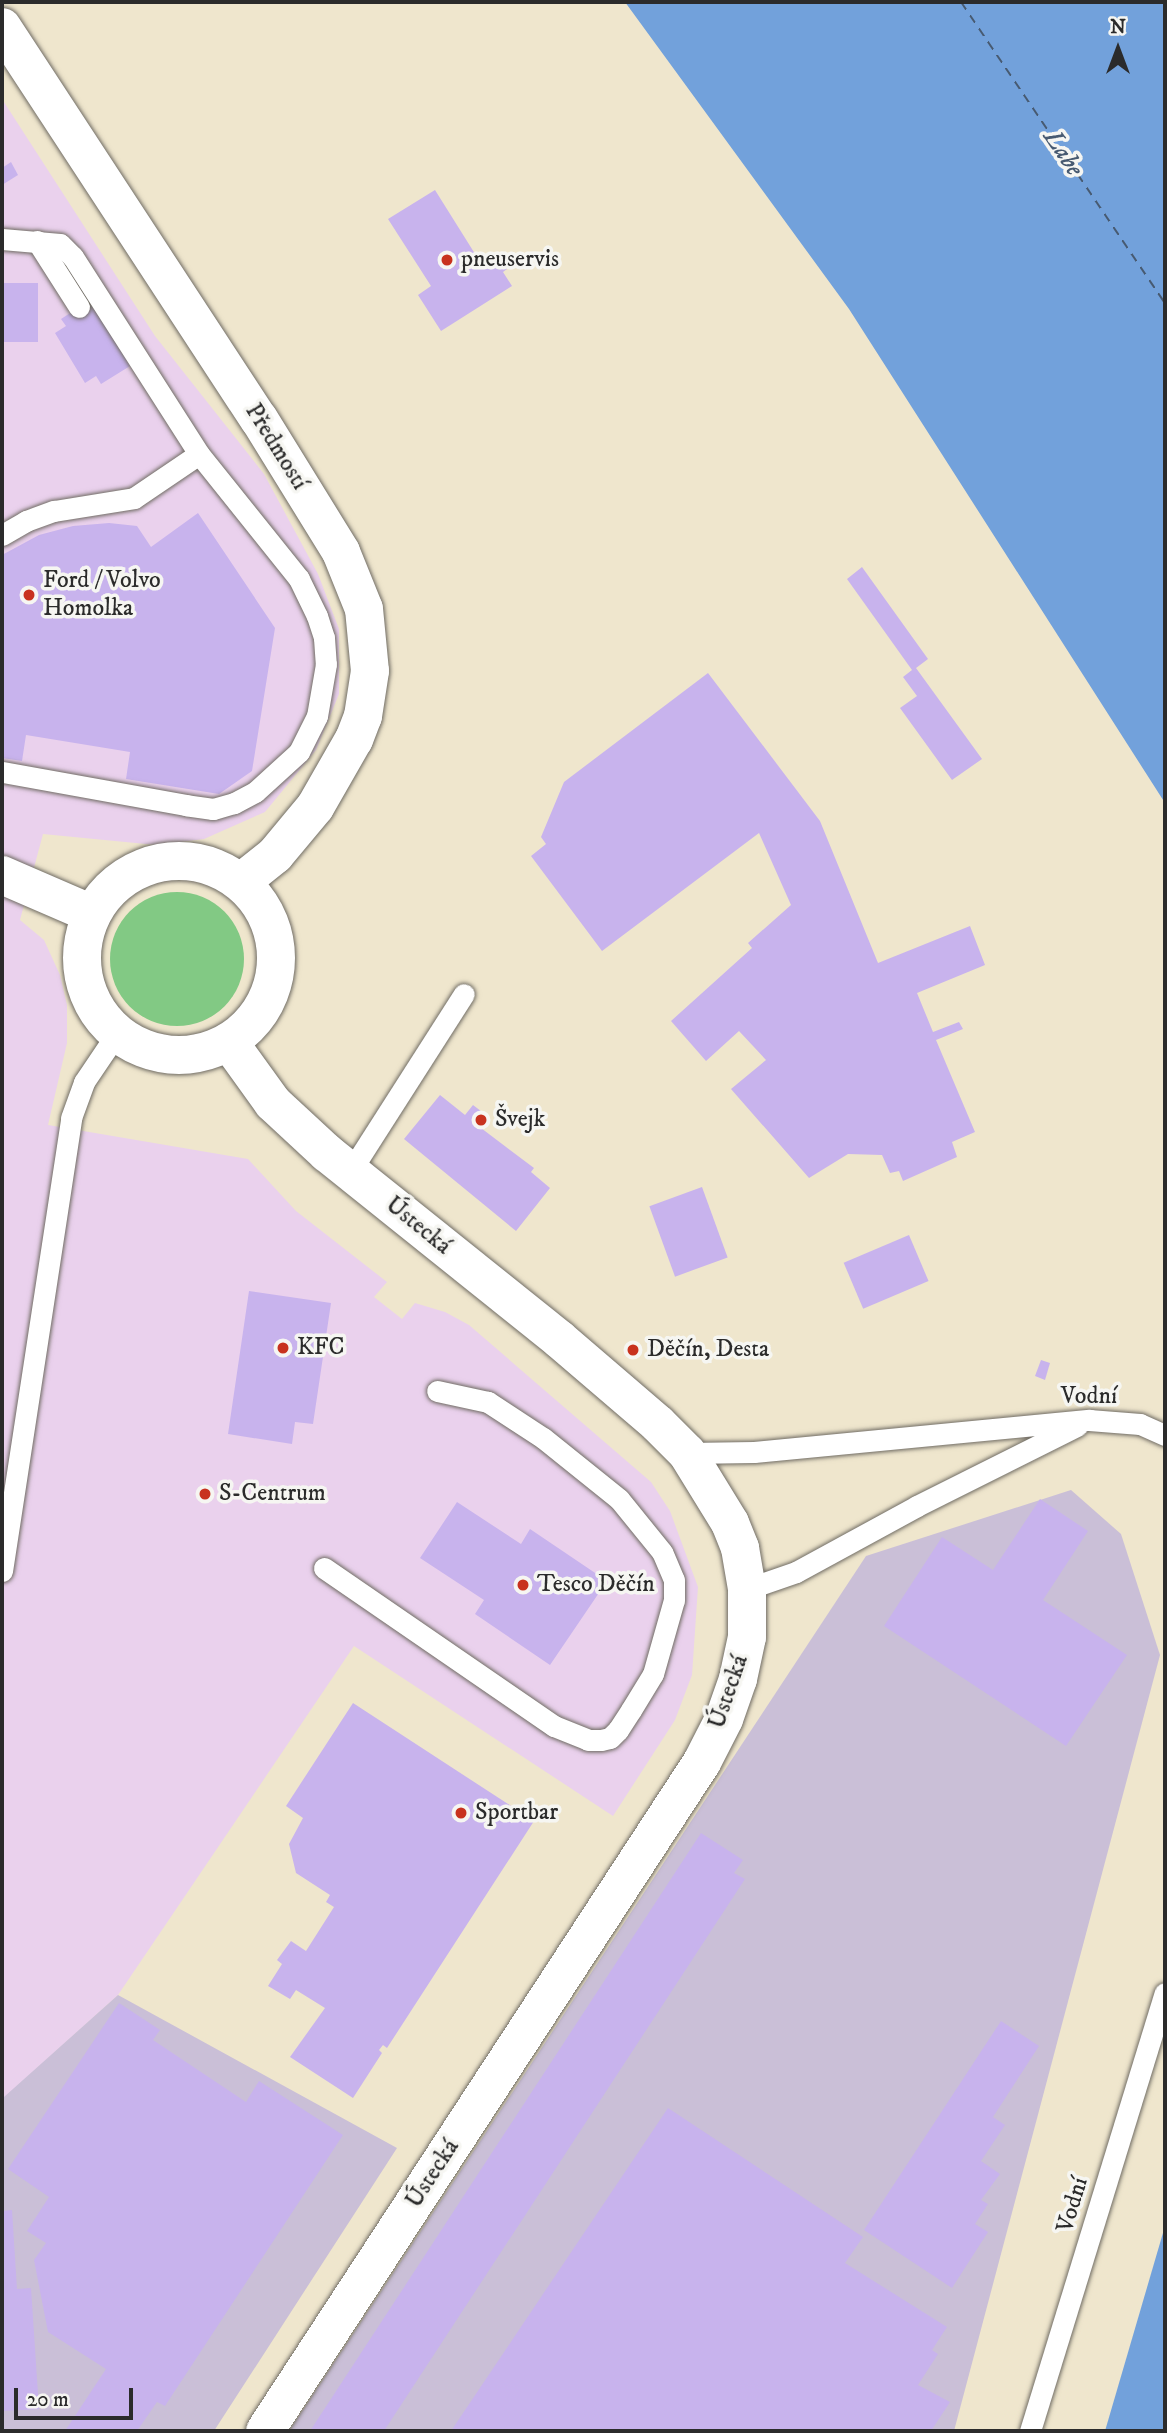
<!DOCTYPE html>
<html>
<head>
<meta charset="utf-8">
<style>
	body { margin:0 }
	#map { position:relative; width:1167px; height:2433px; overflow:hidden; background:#efe6cd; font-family:"IM FELL DW Pica",serif }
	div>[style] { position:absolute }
	.built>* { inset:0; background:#ead1ed }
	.industrial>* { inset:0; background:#cabfd7 }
	.green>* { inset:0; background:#82c984 }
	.round { border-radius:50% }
	.water>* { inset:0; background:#72a1db }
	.ferry>* { height:2px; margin-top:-1px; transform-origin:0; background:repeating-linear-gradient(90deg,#475a71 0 9px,transparent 0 16px) }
	.building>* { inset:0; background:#c8b3ed; transform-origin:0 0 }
	.roads { filter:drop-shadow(0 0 2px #706c64) drop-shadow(0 0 2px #706c64) }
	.service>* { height:21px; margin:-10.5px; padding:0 10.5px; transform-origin:10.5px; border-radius:10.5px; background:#fff }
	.minor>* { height:38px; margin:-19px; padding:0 19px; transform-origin:19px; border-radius:19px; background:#fff }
	.minor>.ring { margin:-19px; padding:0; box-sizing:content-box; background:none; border:38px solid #fff; border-radius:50% }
	.tertiary>* { height:38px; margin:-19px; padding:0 19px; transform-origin:19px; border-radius:19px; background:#fff }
	.primary>* { height:38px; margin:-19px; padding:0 19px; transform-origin:19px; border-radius:19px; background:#fff }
	.dots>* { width:19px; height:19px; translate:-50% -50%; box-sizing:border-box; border:4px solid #f6f6f2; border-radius:50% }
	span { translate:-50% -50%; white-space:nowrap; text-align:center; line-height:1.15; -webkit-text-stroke:7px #f6f6f2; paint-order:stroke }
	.poi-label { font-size:24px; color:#2b2b2b }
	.left { translate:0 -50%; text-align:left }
	.street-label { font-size:24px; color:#2b2b2b }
	.water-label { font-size:26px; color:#475a71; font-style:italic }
	.frame { position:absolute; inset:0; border:4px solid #2b2b2b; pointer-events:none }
	.north { position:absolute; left:1083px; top:14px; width:70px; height:70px; -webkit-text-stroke:5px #f6f6f2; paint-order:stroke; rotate:0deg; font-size:19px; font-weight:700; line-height:28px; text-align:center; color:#2b2b2b }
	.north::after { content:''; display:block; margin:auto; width:24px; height:32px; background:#2b2b2b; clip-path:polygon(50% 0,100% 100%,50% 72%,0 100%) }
	.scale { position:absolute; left:14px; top:2388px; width:119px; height:32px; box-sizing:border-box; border:4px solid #2b2b2b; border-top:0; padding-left:9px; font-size:21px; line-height:24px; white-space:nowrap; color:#2b2b2b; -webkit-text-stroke:5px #f6f6f2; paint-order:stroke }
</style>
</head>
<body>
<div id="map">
	<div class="built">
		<i style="clip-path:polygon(2px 99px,155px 336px,264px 474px,318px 574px,339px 629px,339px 694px,316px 750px,265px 812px,204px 839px,156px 845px,43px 834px,20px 920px,44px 940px,60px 975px,67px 1005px,67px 1043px,48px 1125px,248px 1159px,296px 1211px,387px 1282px,374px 1297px,402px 1319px,415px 1303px,445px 1312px,469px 1325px,651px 1482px,670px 1511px,698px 1587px,692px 1675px,675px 1720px,613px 1816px,354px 1646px,118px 1995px,4px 2098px)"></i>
	</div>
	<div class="industrial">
		<i style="clip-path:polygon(1071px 1490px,1121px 1534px,1160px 1655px,954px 2431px,289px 2431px,866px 1556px)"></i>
		<i style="clip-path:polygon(118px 1995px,397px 2148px,214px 2431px,2px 2431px,2px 2096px,4px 2097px)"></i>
	</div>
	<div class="green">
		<i class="round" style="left:110px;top:892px;width:134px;height:134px"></i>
	</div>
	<div class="water">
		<i style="clip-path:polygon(625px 2px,1165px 2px,1165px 803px,849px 309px)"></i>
		<i style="clip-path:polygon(1165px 2226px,1165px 2431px,1105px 2431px)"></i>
	</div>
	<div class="ferry">
		<i style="left:961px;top:2px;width:364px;rotate:55.9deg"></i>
	</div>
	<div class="building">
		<i style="clip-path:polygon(11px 162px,18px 175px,2px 185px,2px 168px)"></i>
		<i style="clip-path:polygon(435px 190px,482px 265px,498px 255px,507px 269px,503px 272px,512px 286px,441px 331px,418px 295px,431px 286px,388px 219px)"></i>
		<i style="left:2px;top:283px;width:36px;height:59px"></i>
		<i style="clip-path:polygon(90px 300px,130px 366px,101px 384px,96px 376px,85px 383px,55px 333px,66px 326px,61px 319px)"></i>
		<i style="clip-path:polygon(198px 513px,275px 628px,252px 771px,219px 794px,126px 779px,130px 752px,26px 735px,22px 761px,2px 758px,2px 555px,39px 535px,73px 526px,109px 523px,137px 526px,151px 547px)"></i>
		<i style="clip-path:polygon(862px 567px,928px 659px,916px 668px,982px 759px,952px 780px,900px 708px,917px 696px,903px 677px,912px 670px,847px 579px)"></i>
		<i style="clip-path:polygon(708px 673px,820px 821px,878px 963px,970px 926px,985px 965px,917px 993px,933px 1032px,959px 1022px,963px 1029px,936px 1040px,975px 1132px,952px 1142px,957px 1157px,903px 1181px,899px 1171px,890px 1173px,882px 1155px,848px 1154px,809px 1178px,731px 1089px,766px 1060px,739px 1031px,706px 1061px,671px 1021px,752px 948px,748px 943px,791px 905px,759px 833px,602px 951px,531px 856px,546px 844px,541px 837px,564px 782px)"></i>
		<i style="clip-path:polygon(440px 1095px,465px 1115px,473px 1105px,490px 1118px,481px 1128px,534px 1168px,531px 1172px,550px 1188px,516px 1231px,404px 1139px)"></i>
		<i style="left:702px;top:1187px;width:75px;height:56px;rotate:70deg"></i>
		<i style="left:909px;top:1235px;width:50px;height:71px;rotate:67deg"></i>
		<i style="clip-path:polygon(249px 1291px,331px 1303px,313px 1424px,295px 1422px,292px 1444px,228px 1434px)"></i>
		<i style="clip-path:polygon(1041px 1360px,1050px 1363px,1045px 1380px,1035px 1376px)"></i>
		<i style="clip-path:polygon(1040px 1499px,1088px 1531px,1043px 1600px,1127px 1655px,1066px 1746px,884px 1626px,942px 1537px,993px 1570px)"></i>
		<i style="clip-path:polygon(457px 1502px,521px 1544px,530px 1529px,607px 1581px,550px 1665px,475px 1614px,484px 1600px,420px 1558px)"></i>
		<i style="clip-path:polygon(353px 1703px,534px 1821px,387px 2048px,383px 2045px,379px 2050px,382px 2053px,353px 2098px,290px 2057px,325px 2008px,296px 1990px,290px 1999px,268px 1986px,282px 1964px,277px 1960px,291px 1941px,306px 1951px,334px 1907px,326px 1902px,330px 1895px,296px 1873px,289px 1844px,303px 1818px,286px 1806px)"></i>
		<i style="clip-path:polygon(701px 1833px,743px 1860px,734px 1873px,745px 1879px,384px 2431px,310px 2431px)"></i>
		<i style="clip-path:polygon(119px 2003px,160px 2030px,153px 2040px,246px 2102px,259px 2081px,343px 2135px,165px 2406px,157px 2402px,137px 2431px,65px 2431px,106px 2369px,48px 2332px,34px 2260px,46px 2243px,27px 2231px,49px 2197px,8px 2169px)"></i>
		<i style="clip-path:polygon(1001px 2021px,1039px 2046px,993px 2117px,1005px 2125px,981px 2161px,1000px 2174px,981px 2200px,988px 2204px,975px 2224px,988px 2232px,952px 2288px,864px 2230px)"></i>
		<i style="clip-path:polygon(668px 2108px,863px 2237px,845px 2263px,947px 2327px,932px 2350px,938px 2354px,918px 2385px,950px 2402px,931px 2431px,451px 2431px)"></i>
		<i style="clip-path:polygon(12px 2210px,17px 2289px,31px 2288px,39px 2409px,2px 2411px,2px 2211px)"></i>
	</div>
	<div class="roads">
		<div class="service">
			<i style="left:2px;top:239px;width:58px;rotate:4.9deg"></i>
			<i style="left:60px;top:244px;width:18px;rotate:45deg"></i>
			<i style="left:73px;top:257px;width:234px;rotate:57.4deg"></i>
			<i style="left:199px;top:454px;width:160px;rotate:51.3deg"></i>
			<i style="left:299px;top:579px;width:41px;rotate:64.1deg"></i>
			<i style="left:317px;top:616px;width:23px;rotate:72deg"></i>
			<i style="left:324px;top:638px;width:26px;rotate:86deg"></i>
			<i style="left:326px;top:664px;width:53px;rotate:99.8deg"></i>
			<i style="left:317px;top:716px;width:40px;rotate:116.6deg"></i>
			<i style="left:299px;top:752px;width:59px;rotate:137.7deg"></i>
			<i style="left:255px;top:792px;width:24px;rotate:152deg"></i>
			<i style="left:234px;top:803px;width:22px;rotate:164deg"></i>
			<i style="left:213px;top:809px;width:27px;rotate:-172deg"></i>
			<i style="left:186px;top:805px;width:187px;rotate:-169.8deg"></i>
			<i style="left:37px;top:241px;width:78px;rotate:57.5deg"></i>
			<i style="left:2px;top:535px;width:28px;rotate:-30deg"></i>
			<i style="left:26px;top:521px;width:30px;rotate:-20deg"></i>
			<i style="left:54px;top:511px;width:81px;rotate:-9.2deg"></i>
			<i style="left:134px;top:498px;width:78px;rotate:-34.1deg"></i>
			<i style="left:350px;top:1172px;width:211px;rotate:-57.4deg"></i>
			<i style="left:687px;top:1453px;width:67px;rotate:-0.9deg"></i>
			<i style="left:754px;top:1452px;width:337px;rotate:-5.5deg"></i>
			<i style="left:1089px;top:1420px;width:51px;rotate:4.5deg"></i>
			<i style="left:1140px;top:1424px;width:27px;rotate:24deg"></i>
			<i style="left:324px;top:1568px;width:279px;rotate:34.5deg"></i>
			<i style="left:554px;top:1726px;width:37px;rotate:22deg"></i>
			<i style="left:588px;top:1740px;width:13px"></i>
			<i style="left:601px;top:1740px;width:9px;rotate:-13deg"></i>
			<i style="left:610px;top:1738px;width:11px;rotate:-45deg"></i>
			<i style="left:618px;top:1730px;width:24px;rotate:-57deg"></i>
			<i style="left:631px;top:1710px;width:42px;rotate:-58.6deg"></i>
			<i style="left:653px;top:1674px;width:77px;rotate:-74.2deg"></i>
			<i style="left:674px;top:1600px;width:20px;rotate:-90deg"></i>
			<i style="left:674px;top:1580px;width:30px;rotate:-113deg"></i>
			<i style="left:662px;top:1552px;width:68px;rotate:-129.1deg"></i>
			<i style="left:619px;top:1499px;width:97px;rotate:-141.2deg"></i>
			<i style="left:543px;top:1438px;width:66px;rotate:-146.8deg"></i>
			<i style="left:488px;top:1402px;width:52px;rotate:-167.8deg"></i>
			<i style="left:2px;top:1571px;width:458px;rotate:-81.3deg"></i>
			<i style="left:71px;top:1118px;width:38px;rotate:-70deg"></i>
			<i style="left:84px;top:1082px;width:59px;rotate:-56deg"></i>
			<i style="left:747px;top:1589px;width:52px;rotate:-19.1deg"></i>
			<i style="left:796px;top:1572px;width:138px;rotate:-28.6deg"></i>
			<i style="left:917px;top:1506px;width:179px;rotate:-26.6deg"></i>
			<i style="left:1030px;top:2431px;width:458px;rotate:-72.9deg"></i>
		</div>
		<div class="minor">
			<i class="ring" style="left:82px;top:861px;width:156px;height:156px"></i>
			<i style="left:229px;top:1042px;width:75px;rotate:54.2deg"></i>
			<i style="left:273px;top:1103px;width:74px;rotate:42.8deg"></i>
			<i style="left:327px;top:1153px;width:297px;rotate:38.7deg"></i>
			<i style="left:559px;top:1339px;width:130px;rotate:40.6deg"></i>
			<i style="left:658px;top:1424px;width:41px;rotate:45deg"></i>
			<i style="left:687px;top:1453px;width:82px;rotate:58.4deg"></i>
			<i style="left:730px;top:1523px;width:27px;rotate:68deg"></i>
			<i style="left:740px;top:1548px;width:42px;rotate:80.3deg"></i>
			<i style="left:747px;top:1589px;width:48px;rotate:90deg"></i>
			<i style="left:747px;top:1637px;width:43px;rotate:102.1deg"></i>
			<i style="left:738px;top:1679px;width:42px;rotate:109.3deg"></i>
			<i style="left:724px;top:1719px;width:48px;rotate:117.1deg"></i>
			<i style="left:702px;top:1762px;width:799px;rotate:123.15deg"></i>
		</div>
		<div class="tertiary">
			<i style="left:2px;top:27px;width:469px;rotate:56.8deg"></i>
			<i style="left:259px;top:419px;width:156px;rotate:58.3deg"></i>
			<i style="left:341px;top:552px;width:61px;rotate:68deg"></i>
			<i style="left:364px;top:609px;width:62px;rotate:84.5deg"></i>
			<i style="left:370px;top:671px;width:46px;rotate:98.8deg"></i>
			<i style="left:363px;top:716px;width:25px;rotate:111deg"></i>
			<i style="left:354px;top:739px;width:78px;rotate:119.8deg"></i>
			<i style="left:315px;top:807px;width:62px;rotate:129.8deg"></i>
			<i style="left:275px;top:855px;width:43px;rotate:141.5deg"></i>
		</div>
		<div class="primary">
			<i style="left:2px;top:875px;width:98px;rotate:23.4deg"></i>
		</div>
	</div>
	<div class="dots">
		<i style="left:447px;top:260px;background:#c8321e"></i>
		<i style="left:29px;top:595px;background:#c8321e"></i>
		<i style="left:481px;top:1120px;background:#c8321e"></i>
		<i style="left:283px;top:1348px;background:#c8321e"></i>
		<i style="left:633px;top:1350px;background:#c8321e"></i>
		<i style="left:205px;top:1494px;background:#c8321e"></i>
		<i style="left:523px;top:1585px;background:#c8321e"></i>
		<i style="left:461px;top:1813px;background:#c8321e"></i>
	</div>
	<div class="poi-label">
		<span class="left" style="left:461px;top:260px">pneuservis</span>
		<span class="left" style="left:43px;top:595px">Ford / Volvo<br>Homolka</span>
		<span class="left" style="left:495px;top:1120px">Švejk</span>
		<span class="left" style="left:297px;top:1348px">KFC</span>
		<span class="left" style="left:647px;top:1350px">Děčín, Desta</span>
		<span class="left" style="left:219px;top:1494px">S-Centrum</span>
		<span class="left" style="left:537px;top:1585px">Tesco Děčín</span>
		<span class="left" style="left:475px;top:1813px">Sportbar</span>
	</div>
	<div class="street-label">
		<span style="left:276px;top:447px;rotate:58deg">Předmostí</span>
		<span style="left:418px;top:1226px;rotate:39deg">Ústecká</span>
		<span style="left:1089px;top:1397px">Vodní</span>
		<span style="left:729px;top:1692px;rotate:-71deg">Ústecká</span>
		<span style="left:433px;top:2174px;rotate:-57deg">Ústecká</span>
		<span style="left:1073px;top:2205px;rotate:-73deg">Vodní</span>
	</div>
	<div class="water-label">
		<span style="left:1063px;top:153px;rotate:56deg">Labe</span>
	</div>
	<div class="frame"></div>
	<div class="north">N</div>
	<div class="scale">20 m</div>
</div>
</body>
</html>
